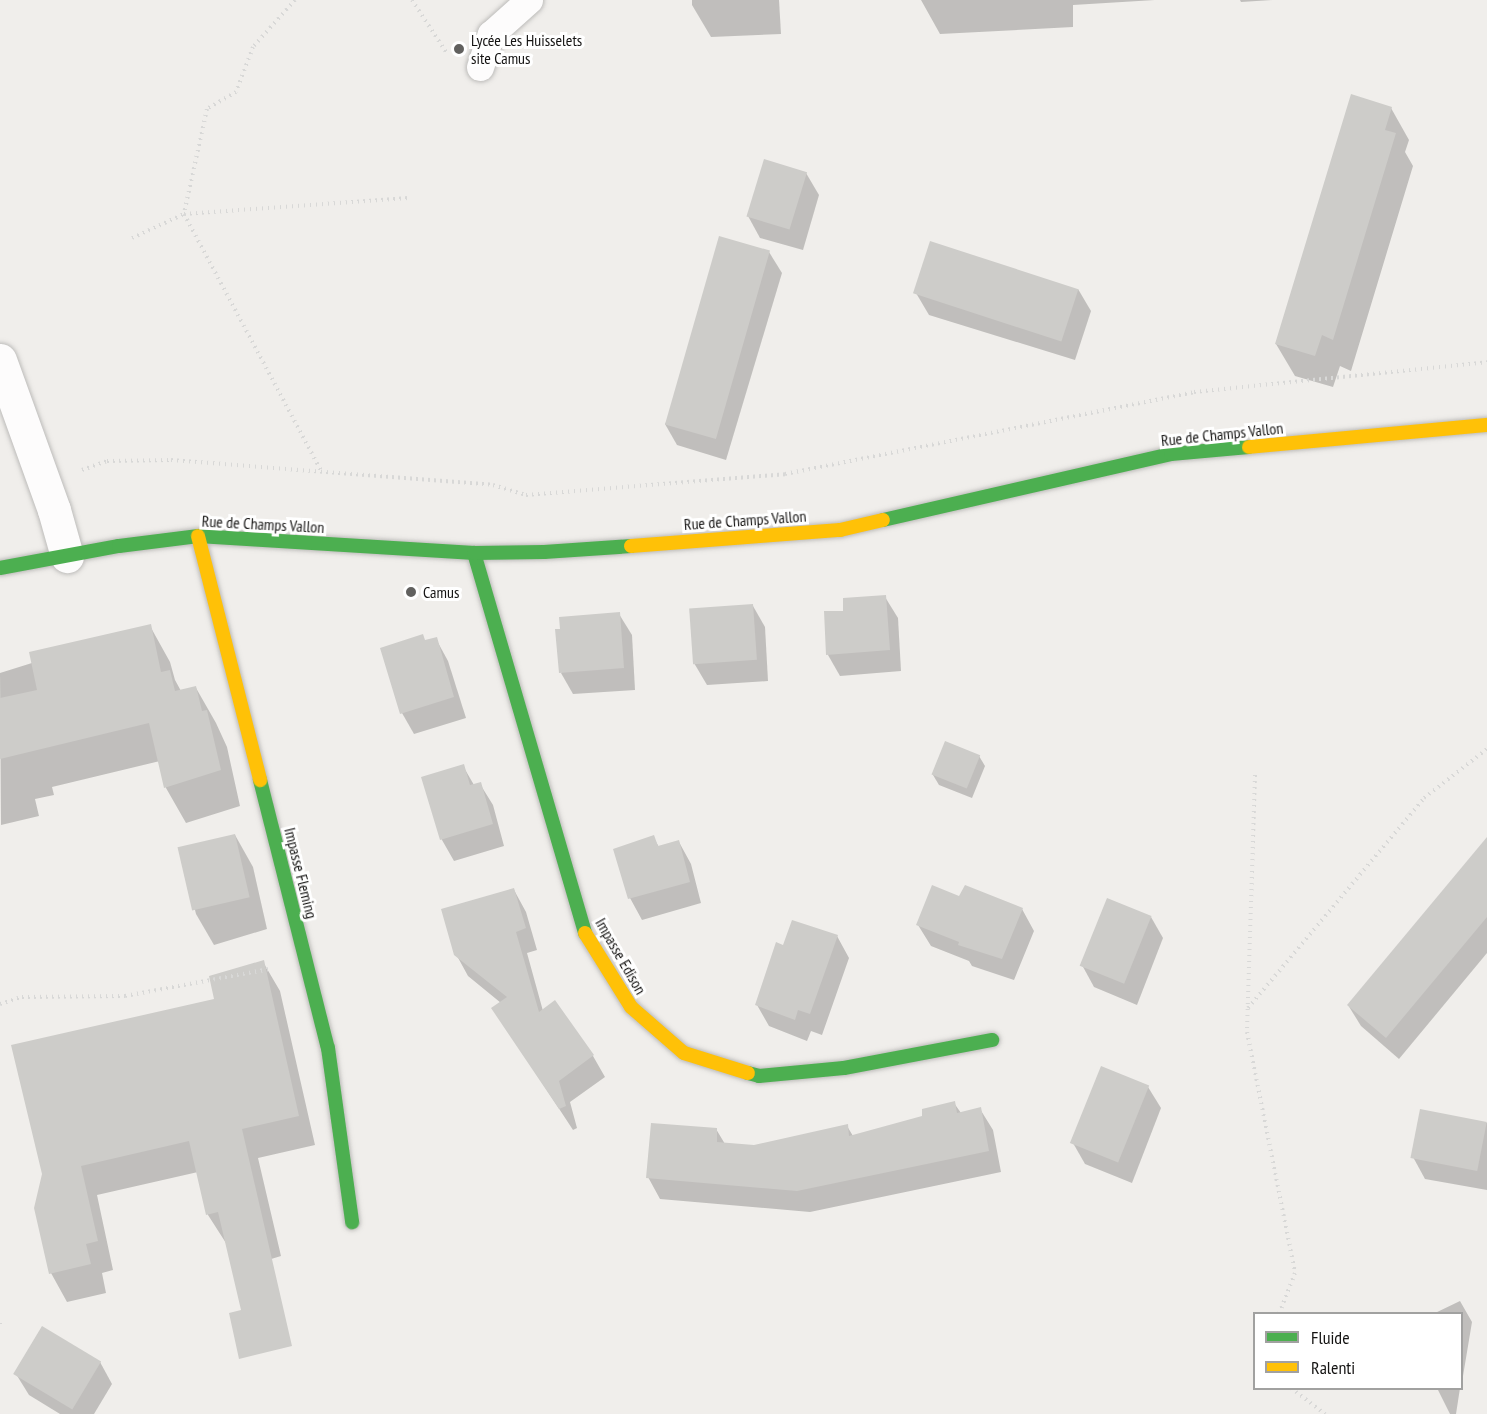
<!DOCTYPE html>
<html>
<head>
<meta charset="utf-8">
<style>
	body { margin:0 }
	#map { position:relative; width:1487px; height:1414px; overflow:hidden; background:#f0eeeb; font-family:"PT Sans Narrow",sans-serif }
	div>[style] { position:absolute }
	.shadow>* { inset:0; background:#0003 }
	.building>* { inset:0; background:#cdccc9; transform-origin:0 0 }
	.path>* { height:4px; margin-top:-2px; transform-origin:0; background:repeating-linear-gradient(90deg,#d8d8d7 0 1.5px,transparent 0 6px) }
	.roads { filter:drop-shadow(0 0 2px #bdbcba) drop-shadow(0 0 2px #bdbcba) }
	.lane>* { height:27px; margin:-13.5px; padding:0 13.5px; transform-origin:13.5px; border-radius:13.5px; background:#fdfcfc }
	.street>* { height:33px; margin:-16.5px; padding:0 16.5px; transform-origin:16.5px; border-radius:16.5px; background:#fdfcfc }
	.fast>* { height:14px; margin:-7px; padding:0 7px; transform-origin:7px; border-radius:7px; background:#4caf50 }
	.slow>* { height:14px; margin:-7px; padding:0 7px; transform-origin:7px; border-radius:7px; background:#ffc107 }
	.dots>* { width:16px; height:16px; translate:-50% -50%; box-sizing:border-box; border:3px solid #fff; border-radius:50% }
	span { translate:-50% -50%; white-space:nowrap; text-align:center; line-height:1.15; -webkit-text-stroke:6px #fff; paint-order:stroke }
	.poi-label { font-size:16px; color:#141312 }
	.left { translate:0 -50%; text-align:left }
	.street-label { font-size:16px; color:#141312 }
	.legend { position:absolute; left:1253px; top:1312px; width:210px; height:78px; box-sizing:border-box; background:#fff; border:2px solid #a1a1a0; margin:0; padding:8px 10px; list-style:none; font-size:18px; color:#141312 }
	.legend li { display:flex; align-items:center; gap:12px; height:30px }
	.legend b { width:30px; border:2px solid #a1a1a0 }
</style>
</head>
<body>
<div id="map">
	<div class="shadow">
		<i style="clip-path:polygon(692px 0,779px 0,781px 34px,711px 37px,692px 5px)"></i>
		<i style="clip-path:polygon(921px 0,1155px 0,1073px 5px,1073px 27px,940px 34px)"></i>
		<i style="clip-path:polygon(1240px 0,1272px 0,1241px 2px)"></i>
		<i style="clip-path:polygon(1391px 108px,1409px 140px,1405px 152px,1413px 166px,1351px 371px,1340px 366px,1333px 387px,1295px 376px,1276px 344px)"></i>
		<i style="clip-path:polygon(806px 173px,819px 195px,803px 250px,760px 238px,748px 216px)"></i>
		<i style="clip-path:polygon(769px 252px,782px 273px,726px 460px,677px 445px,665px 424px)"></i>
		<i style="clip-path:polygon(1078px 289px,1091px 311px,1075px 360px,929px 315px,916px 293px)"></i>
		<i style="clip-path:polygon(885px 597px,898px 618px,901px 671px,840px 676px,828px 655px,845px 612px)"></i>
		<i style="clip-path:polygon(753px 606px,765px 627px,768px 681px,707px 685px,694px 663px)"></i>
		<i style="clip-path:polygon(619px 614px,632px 635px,635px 690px,573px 694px,561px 673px)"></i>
		<i style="clip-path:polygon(150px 626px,170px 662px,175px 680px,181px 691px,196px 688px,216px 723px,227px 747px,240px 806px,186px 823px,166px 788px,160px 761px,52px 787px,54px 795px,35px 799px,39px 816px,1px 825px,0 673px)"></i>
		<i style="clip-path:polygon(436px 639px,448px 661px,466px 718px,414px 734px,402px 713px,425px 642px)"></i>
		<i style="clip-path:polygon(979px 756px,985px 766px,972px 798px,939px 785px,933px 775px)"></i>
		<i style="clip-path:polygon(463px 766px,474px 785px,480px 784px,493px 805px,504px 846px,454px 861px,442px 840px,423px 778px)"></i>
		<i style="clip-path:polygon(235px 835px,253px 867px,267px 929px,214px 945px,196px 914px,181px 852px)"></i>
		<i style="clip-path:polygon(653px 837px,659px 847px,679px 842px,691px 864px,701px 903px,642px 920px,630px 898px)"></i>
		<i style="clip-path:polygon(1487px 845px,1487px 953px,1399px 1059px,1361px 1026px,1348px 1005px)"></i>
		<i style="clip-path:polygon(514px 890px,526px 912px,537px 950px,527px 953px,543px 1011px,593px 1056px,605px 1077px,570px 1102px,577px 1128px,573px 1130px,493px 1008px,501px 1003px,468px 976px,456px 954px)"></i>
		<i style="clip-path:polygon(960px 898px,1022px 909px,1034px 931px,1014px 980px,972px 966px,969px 961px,931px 946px,918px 925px)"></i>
		<i style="clip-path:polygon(1151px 917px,1163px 938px,1137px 1005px,1094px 987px,1082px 965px)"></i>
		<i style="clip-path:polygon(837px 936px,849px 958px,822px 1035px,811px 1031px,807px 1041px,769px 1026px,757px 1005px,784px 947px)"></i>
		<i style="clip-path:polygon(263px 962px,280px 991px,315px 1145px,258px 1158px,281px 1256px,242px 1268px,208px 1215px,198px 1172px,97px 1195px,113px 1270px,102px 1273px,106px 1293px,67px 1302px,51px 1273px,35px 1206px,216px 1000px)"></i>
		<i style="clip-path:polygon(1148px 1087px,1161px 1108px,1132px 1183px,1085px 1164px,1073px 1143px)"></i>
		<i style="clip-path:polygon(954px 1103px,961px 1113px,980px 1109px,993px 1130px,1001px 1172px,810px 1212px,660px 1199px,648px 1177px,716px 1129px,725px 1144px,754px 1147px,847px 1126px,853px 1136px,924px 1117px)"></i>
		<i style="clip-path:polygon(1421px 1111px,1487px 1123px,1487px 1190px,1425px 1179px,1413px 1157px)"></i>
		<i style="clip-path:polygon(1460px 1301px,1472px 1322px,1462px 1382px,1462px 1314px,1433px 1314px)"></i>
		<i style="clip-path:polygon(100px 1362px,112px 1384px,94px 1414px,60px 1414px,29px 1395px,16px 1374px)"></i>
		<i style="clip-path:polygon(1437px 1388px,1460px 1388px,1456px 1414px,1450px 1414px)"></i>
	</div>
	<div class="building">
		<i style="clip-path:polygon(1351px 94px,1392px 107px,1385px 130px,1396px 133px,1333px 340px,1322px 335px,1315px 356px,1275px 344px)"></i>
		<i style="left:764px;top:159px;width:45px;height:60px;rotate:17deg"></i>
		<i style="left:719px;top:236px;width:53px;height:196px;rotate:16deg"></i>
		<i style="left:930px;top:241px;width:156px;height:55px;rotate:18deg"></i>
		<i style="clip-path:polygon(886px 595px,890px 650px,826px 655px,824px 611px,843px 611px,843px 598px)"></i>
		<i style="left:753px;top:604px;width:56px;height:64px;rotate:86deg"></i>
		<i style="clip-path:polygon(620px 612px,624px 668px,559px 673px,555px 629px,560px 629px,559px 617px)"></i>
		<i style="clip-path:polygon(151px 624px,161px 672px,170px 670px,175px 691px,196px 686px,202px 711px,207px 710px,221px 770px,164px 788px,149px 723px,0 759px,0 698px,37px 690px,29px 652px)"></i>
		<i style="clip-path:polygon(423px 634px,425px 640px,437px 637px,454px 697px,400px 714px,380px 648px)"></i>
		<i style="left:945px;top:741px;width:38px;height:36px;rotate:22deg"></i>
		<i style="clip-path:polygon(464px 764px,470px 785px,481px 782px,493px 824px,440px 840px,421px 777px)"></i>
		<i style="left:235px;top:834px;width:65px;height:59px;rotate:77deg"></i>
		<i style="clip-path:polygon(654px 835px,658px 846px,679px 840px,690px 882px,628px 899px,613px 849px)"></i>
		<i style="clip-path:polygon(1487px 837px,1487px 917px,1386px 1038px,1347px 1005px)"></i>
		<i style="clip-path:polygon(932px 885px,959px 896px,965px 885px,1023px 908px,1002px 959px,958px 945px,959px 942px,916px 925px)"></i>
		<i style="clip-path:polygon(514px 888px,526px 928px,516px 932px,539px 1012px,555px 1000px,594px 1055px,559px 1081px,566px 1106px,559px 1109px,491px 1008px,507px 997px,454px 955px,441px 909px)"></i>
		<i style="left:1107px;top:898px;width:48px;height:73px;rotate:22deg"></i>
		<i style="clip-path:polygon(792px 920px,838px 935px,810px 1014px,798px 1010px,795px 1020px,755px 1005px,776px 942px,783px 945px)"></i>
		<i style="clip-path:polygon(264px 960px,299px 1116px,242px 1129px,292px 1346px,239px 1359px,229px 1313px,241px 1310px,218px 1212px,206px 1215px,189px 1141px,81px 1166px,98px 1241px,86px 1244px,91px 1264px,49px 1274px,34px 1208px,42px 1174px,11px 1045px,214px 999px,209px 976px)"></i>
		<i style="left:1101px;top:1066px;width:52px;height:83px;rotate:22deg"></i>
		<i style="clip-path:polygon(955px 1101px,957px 1113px,981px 1107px,989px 1151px,797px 1191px,646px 1178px,651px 1123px,717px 1128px,717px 1142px,754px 1145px,848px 1124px,849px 1136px,922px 1116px,922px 1109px)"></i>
		<i style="left:1420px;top:1109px;width:68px;height:50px;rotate:11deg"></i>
		<i style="left:42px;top:1326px;width:69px;height:56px;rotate:31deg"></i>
	</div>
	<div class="path">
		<i style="left:295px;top:0;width:63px;rotate:131.8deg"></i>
		<i style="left:253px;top:47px;width:48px;rotate:110.7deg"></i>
		<i style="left:236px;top:92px;width:34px;rotate:150deg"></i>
		<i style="left:207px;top:109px;width:107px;rotate:102.4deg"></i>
		<i style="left:184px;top:214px;width:291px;rotate:61.9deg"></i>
		<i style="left:412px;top:0;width:62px;rotate:56.8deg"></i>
		<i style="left:132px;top:238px;width:57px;rotate:-24.8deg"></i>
		<i style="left:184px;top:214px;width:225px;rotate:-4.1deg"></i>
		<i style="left:82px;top:470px;width:27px;rotate:-20deg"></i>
		<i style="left:107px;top:461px;width:64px;rotate:-0.9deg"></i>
		<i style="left:171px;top:460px;width:323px;rotate:4.4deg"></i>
		<i style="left:493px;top:485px;width:34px;rotate:17deg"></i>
		<i style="left:526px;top:495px;width:260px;rotate:-4.6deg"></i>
		<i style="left:785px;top:474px;width:417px;rotate:-11.3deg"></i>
		<i style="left:1194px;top:392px;width:295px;rotate:-5.8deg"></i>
		<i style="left:1255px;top:775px;width:257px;rotate:91.8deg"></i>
		<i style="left:1247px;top:1032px;width:246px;rotate:78.7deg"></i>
		<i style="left:1295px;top:1273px;width:44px;rotate:111.3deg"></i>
		<i style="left:0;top:1004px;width:23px;rotate:-18deg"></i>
		<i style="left:22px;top:997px;width:103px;rotate:-0.6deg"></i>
		<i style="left:125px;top:996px;width:147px;rotate:-10.6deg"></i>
		<i style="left:1248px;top:1008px;width:274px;rotate:-50deg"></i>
		<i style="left:1424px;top:798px;width:80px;rotate:-37.9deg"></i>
		<i style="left:0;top:1323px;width:1px;rotate:90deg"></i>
		<i style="left:1291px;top:1388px;width:43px;rotate:37.4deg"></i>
	</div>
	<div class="roads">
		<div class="lane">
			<i style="left:480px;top:67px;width:35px;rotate:-72deg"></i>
			<i style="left:491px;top:34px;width:51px;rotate:-41.8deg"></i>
		</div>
		<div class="street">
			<i style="left:0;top:360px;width:159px;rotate:70.2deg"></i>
			<i style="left:54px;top:510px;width:48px;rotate:74.2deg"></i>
		</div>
		<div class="fast">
			<i style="left:883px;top:520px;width:295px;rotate:-12.9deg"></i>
			<i style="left:1171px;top:454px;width:78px;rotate:-5.1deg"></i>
			<i style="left:474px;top:553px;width:396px;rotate:73.7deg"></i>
			<i style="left:0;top:568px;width:121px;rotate:-10.5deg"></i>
			<i style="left:119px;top:546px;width:80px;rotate:-7.2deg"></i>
			<i style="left:198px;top:536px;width:277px;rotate:3.5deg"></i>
			<i style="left:474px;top:553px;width:70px;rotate:-0.8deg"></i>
			<i style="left:544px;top:552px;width:87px;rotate:-3.9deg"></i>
			<i style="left:260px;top:780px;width:276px;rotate:75.8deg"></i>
			<i style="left:328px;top:1048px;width:176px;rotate:82.1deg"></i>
			<i style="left:748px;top:1073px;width:11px;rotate:15deg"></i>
			<i style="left:759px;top:1076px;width:85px;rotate:-5.4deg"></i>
			<i style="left:844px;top:1068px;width:151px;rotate:-10.7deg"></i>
		</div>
		<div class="slow">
			<i style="left:1249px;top:447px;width:239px;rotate:-5.3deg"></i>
			<i style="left:198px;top:536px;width:252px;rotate:75.7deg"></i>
			<i style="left:631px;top:546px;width:210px;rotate:-4.4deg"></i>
			<i style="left:840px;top:530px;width:44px;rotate:-13.1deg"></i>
			<i style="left:585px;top:933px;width:87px;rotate:58.1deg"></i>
			<i style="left:631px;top:1007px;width:70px;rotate:41deg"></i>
			<i style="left:684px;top:1053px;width:67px;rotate:17.4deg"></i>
		</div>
	</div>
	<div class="dots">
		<i style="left:459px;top:49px;background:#61605e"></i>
		<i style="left:411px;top:592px;background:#61605e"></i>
	</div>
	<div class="poi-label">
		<span class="left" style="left:471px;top:49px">Lycée Les Huisselets<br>site Camus</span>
		<span class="left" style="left:423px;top:592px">Camus</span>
	</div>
	<div class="street-label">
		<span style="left:1222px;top:434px;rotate:-6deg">Rue de Champs Vallon</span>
		<span style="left:745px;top:520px;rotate:-4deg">Rue de Champs Vallon</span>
		<span style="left:263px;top:524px;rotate:3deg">Rue de Champs Vallon</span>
		<span style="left:301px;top:873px;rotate:76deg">Impasse Fleming</span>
		<span style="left:621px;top:956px;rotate:60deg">Impasse Edison</span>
	</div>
	<ul class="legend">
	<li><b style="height:8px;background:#4caf50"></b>Fluide</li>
	<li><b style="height:8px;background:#ffc107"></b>Ralenti</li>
	</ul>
</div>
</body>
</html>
